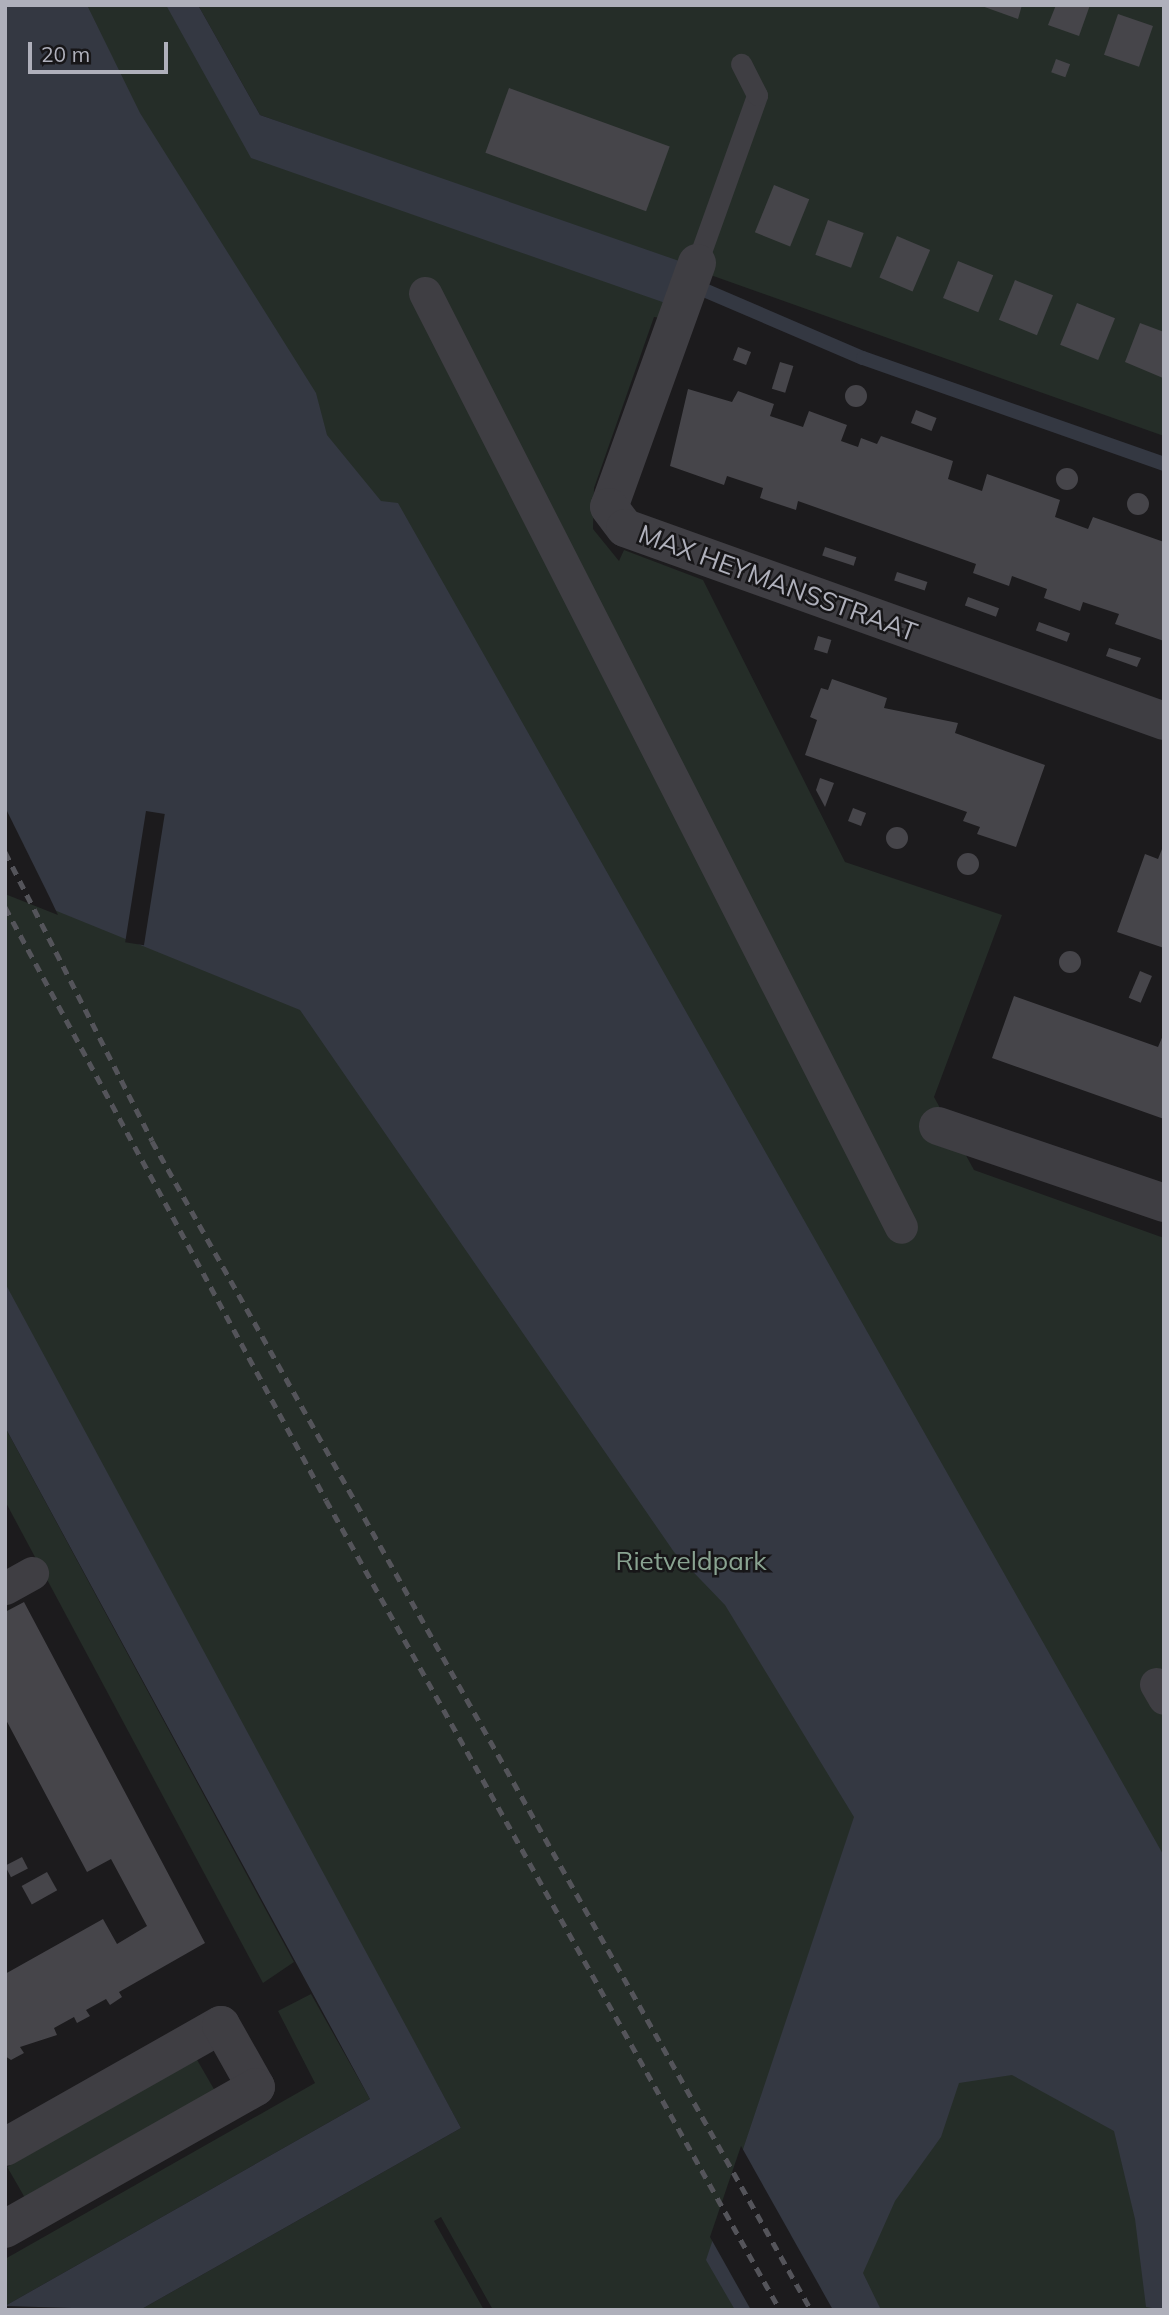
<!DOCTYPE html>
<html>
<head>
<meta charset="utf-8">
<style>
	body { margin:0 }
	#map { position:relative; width:1169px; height:2315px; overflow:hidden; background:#1c1b1d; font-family:Mulish,sans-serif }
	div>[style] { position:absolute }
	.green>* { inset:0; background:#252d28; transform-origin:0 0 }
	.water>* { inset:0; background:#343842 }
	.pier>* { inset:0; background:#1c1b1d; transform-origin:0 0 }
	.stream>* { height:14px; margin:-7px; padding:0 7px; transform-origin:7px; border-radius:7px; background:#343842 }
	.building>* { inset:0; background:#46454a; transform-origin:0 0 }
	.round { border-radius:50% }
	.service>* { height:21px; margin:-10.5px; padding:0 10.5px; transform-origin:10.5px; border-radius:10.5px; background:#3f3e43 }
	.pedestrian>* { height:33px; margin:-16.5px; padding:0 16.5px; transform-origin:16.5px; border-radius:16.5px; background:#3f3e43 }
	.minor>* { height:38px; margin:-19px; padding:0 19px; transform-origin:19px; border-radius:19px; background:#3f3e43 }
	.rail>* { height:5px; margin-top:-2.5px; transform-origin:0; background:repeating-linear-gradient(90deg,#54545a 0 9px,transparent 0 16px) }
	span { translate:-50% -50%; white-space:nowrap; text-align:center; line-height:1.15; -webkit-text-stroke:5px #171618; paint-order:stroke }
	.street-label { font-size:26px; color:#afb0bb }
	.park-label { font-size:26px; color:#89a391 }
	.frame { position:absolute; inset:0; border:7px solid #afb0bb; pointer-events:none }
	.scale { position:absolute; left:28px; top:42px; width:140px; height:32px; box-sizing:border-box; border:4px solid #afb0bb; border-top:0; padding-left:9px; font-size:21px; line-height:24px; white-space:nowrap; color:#afb0bb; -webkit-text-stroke:5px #171618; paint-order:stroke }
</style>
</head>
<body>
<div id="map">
	<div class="green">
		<i style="clip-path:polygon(5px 5px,177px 5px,243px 123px,666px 303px,661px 318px,654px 317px,594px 488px,593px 529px,619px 561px,624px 550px,703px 580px,845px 862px,1002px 915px,934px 1097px,974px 1170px,1164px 1238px,1164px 2310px,493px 2310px,441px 2217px,434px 2221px,484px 2310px,140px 2310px,461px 2128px,5px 1294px)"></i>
		<i style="clip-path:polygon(198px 5px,1164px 5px,1164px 436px,260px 115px)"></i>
		<i style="clip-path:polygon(5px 1427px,294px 1962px,263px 1983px,5px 1501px)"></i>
		<i style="clip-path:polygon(311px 1994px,370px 2099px,5px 2306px,5px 2259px,315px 2083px,278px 2011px)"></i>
		<i style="left:196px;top:2058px;width:40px;height:218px;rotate:60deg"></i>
	</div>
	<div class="water">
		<i style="clip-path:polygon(5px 5px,87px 5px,140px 113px,316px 393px,327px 435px,381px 501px,398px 503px,1164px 1856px,1164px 2310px,1146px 2307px,1135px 2219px,1114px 2131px,1012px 2075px,959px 2083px,941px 2137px,895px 2201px,863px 2273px,881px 2310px,735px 2310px,706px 2260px,854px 1817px,725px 1605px,674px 1552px,300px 1010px,5px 890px)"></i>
		<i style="clip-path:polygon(166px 5px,198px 5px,260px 115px,705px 270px,691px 312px,251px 158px)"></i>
		<i style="clip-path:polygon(5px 1283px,461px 2128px,140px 2310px,5px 2306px,370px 2099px,5px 1427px)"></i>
	</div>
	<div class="pier">
		<i style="clip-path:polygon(5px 807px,49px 896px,58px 915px,5px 894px)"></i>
		<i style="left:146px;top:811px;width:19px;height:133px;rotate:9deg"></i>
		<i style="clip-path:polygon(741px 2146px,833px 2310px,751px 2310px,710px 2237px)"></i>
	</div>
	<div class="stream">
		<i style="left:690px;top:284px;width:188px;rotate:23.2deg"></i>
		<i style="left:863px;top:358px;width:319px;rotate:19.4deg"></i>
	</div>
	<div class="building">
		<i style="clip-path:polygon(979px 5px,1022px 5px,1018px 19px)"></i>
		<i style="clip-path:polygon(1056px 5px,1090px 5px,1079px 36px,1048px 25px)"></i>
		<i style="left:1118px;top:14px;width:37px;height:43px;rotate:19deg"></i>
		<i style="left:1056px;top:59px;width:15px;height:14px;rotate:20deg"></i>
		<i style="left:509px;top:88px;width:171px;height:69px;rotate:20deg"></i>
		<i style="left:774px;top:185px;width:38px;height:51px;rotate:22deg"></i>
		<i style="left:828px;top:220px;width:38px;height:37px;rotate:20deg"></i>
		<i style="left:897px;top:236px;width:36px;height:45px;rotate:23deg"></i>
		<i style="left:958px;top:261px;width:38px;height:40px;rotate:22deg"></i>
		<i style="left:1015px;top:280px;width:41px;height:43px;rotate:22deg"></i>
		<i style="left:1077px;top:303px;width:41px;height:45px;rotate:22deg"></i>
		<i style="clip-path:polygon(1140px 323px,1164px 332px,1163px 378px,1125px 362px)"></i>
		<i style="left:738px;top:347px;width:14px;height:14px;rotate:21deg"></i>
		<i style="left:780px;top:362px;width:14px;height:28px;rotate:17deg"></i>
		<i class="round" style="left:845px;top:385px;width:22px;height:22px"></i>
		<i style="clip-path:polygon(688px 389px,732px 402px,738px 391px,774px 404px,770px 416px,803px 427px,809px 411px,847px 425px,841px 441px,858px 447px,861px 438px,877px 444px,881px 436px,953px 461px,948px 479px,982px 491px,987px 474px,1060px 500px,1055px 517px,1088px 529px,1093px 517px,1164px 542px,1164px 641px,1115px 624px,1119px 614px,1083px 602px,1080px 611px,1044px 598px,1047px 589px,1012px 576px,1009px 586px,973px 573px,976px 564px,798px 501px,796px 510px,760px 498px,763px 488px,727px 476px,724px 485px,670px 466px)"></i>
		<i style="left:916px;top:410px;width:22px;height:14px;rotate:21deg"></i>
		<i class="round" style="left:1056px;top:468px;width:22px;height:22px"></i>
		<i class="round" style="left:1127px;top:493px;width:22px;height:22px"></i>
		<i style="left:825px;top:547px;width:33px;height:9px;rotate:18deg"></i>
		<i style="left:897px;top:572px;width:32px;height:9px;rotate:18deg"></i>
		<i style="left:968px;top:597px;width:33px;height:9px;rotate:20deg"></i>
		<i style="left:1039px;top:622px;width:33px;height:9px;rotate:20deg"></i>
		<i style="left:818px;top:636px;width:14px;height:14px;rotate:17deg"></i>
		<i style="clip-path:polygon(1109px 648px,1141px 658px,1137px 667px,1106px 656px)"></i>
		<i style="clip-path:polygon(832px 679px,887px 698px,884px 708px,958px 723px,955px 733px,1045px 765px,1016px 847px,977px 834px,980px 827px,963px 821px,967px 812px,805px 755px,817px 720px,810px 717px,821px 688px,828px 690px)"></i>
		<i style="clip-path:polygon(820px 778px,834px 783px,825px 807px,816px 790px)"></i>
		<i style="left:853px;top:808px;width:14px;height:14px;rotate:21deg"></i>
		<i class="round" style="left:886px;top:827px;width:22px;height:22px"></i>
		<i style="clip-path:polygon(1164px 844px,1164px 948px,1117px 932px,1145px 854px,1158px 859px)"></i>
		<i class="round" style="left:957px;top:853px;width:22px;height:22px"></i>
		<i class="round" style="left:1059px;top:951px;width:22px;height:22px"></i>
		<i style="left:1140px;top:971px;width:13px;height:29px;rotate:23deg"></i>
		<i style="clip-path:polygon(1014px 996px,1158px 1047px,1164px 1033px,1164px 1119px,992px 1058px)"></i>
		<i style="clip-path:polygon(24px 1602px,205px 1943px,119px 1992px,122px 1997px,110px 2005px,106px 1999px,86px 2010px,90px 2016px,77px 2023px,74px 2017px,54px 2028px,57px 2035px,20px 2047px,24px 2053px,11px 2060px,5px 2056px,5px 1974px,103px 1919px,117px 1944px,147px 1926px,111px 1859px,87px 1872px,5px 1718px,5px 1612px)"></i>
		<i style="left:22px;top:1857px;width:13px;height:19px;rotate:63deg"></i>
		<i style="left:47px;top:1872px;width:21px;height:29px;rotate:61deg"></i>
	</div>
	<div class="service">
		<i style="left:697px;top:263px;width:178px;rotate:-70.3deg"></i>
		<i style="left:757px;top:95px;width:35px;rotate:-117deg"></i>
	</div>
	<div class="pedestrian">
		<i style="left:425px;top:293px;width:1048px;rotate:62.99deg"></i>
		<i style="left:5px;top:1588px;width:31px;rotate:-29deg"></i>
		<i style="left:1156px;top:1684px;width:16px;rotate:60deg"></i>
	</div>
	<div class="minor">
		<i style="left:697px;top:263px;width:259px;rotate:109.8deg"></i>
		<i style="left:609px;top:507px;width:26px;rotate:53deg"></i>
		<i style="left:625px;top:528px;width:573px;rotate:19.7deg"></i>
		<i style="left:938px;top:1126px;width:239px;rotate:18.8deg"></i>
		<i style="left:5px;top:2147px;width:248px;rotate:-29.5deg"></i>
		<i style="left:221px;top:2025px;width:71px;rotate:60.6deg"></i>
		<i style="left:256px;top:2087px;width:288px;rotate:150.5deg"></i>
	</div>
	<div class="rail">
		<i style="left:5px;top:852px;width:324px;rotate:63deg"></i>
		<i style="left:152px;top:1141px;width:1342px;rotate:60.59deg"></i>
		<i style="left:5px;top:907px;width:674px;rotate:61.57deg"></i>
		<i style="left:326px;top:1500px;width:929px;rotate:60.73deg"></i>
	</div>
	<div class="street-label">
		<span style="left:778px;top:583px;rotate:20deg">MAX HEYMANSSTRAAT</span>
	</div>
	<div class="park-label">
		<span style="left:691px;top:1561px">Rietveldpark</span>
	</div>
	<div class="frame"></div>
	<div class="scale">20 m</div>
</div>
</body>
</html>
